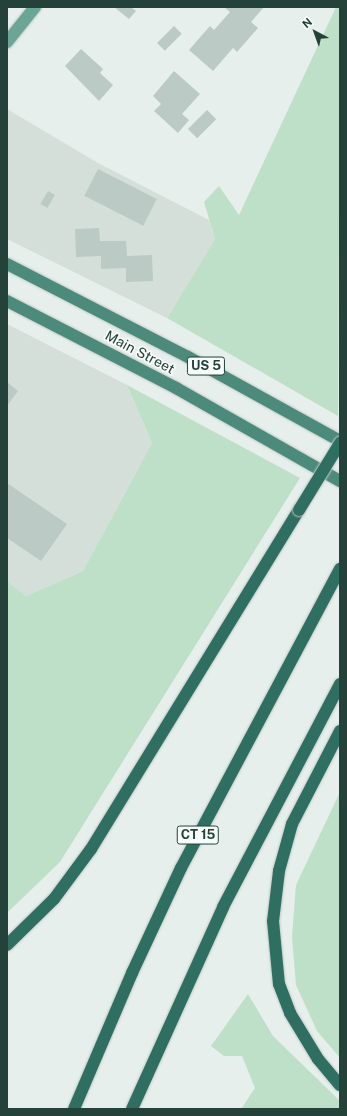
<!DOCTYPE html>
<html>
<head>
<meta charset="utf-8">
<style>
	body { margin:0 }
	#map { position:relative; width:347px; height:1116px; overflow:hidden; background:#e6efeb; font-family:"Public Sans",sans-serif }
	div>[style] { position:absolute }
	.built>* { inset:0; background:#d4dfda }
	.green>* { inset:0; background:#bfe0c8 }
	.building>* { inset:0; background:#bbcac4; transform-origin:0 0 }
	.roads { filter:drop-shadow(0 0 1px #c2cac8) drop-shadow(0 0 1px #c2cac8) }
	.primary>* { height:12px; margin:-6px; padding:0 6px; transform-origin:6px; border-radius:6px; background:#6aa596 }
	.trunk>* { height:12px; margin:-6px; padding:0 6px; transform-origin:6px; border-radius:6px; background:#4c8a7c }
	.motorway>* { height:12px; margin:-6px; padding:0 6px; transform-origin:6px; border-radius:6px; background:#2f6f62 }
	.bridges { filter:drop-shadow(0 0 1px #c2cac8) drop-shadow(0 0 1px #c2cac8) }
	.motorway-bridge>* { height:12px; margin:-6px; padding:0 6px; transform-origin:6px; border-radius:6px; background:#2f6f62 }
	span { translate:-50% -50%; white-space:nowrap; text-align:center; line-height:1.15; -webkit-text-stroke:3px #f7fbf9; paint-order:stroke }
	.shield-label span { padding:1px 3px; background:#f7fbf9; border:1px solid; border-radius:3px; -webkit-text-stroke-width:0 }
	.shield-label { font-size:13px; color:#24423a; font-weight:700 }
	.street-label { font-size:14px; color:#24423a }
	.frame { position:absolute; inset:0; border:8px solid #24423a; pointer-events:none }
	.north { position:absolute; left:295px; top:12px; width:40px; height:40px; -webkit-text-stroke:3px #f7fbf9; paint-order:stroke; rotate:319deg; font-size:11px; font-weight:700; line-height:16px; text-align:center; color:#24423a }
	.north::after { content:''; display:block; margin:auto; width:14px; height:18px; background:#24423a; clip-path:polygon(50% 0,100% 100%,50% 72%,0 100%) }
</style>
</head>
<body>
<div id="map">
	<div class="built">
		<i style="clip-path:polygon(7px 109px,98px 163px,209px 220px,215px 239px,167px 318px,7px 239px)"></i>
		<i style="clip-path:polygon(7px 324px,127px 385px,152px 443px,83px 571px,26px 596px,7px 581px)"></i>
	</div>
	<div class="green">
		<i style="clip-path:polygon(336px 7px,340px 7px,338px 416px,167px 318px,215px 239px,204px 202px,219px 186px,239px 215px)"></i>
		<i style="clip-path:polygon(127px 385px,300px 478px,60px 862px,7px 913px,7px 581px,26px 596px,83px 571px,152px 443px)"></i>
		<i style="clip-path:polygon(340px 792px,340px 1058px,317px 1031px,296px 985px,292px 937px,296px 885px)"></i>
		<i style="clip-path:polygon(248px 994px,273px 1036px,340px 1101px,340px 1109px,241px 1109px,255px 1088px,242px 1056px,224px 1056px,211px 1046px)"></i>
	</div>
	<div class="building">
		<i style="clip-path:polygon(114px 7px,131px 7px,136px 11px,129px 19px)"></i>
		<i style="clip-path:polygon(224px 7px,264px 7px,251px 22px,258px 28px,237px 52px,233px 48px,213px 71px,189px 50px,210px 26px,214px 30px,230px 12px)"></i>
		<i style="left:174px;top:26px;width:11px;height:24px;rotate:45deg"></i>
		<i style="clip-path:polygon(81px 49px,103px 69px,100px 73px,113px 85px,99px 101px,65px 66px)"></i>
		<i style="clip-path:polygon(174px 71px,200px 94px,182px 114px,189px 120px,178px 133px,154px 111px,161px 104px,153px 96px)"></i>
		<i style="left:207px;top:110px;width:13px;height:27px;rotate:45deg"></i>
		<i style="left:98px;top:169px;width:66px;height:30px;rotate:27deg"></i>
		<i style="left:48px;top:191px;width:8px;height:15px;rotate:30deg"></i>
		<i style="clip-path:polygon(99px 228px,100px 241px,126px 241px,127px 256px,152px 255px,153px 281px,126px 282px,126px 268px,101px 269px,101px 256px,76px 257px,75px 229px)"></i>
		<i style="clip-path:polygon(7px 382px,18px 391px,7px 406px)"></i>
		<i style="clip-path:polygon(7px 483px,67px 524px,41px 561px,7px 538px)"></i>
	</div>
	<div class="roads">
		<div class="primary">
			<i style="left:7px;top:42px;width:45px;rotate:-51.3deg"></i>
		</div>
		<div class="trunk">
			<i style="left:7px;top:264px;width:203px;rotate:27.2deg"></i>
			<i style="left:188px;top:357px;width:174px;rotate:28.9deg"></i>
			<i style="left:7px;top:301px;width:190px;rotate:27.2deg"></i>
			<i style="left:176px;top:388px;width:189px;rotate:29.6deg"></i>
		</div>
		<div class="motorway">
			<i style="left:340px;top:731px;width:105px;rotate:117.3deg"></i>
			<i style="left:292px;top:824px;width:49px;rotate:105.5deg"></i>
			<i style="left:279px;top:871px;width:50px;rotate:96.8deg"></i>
			<i style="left:273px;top:921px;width:63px;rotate:84.6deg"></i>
			<i style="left:279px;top:984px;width:31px;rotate:69deg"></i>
			<i style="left:290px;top:1013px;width:54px;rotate:58.7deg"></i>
			<i style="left:318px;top:1059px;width:34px;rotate:50deg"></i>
			<i style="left:7px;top:945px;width:66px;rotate:-44.4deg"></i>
			<i style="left:54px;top:899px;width:62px;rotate:-53.5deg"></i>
			<i style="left:91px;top:849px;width:398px;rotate:-58.5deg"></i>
			<i style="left:74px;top:1109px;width:148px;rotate:-66.9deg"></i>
			<i style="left:132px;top:973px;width:116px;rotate:-65deg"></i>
			<i style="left:181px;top:868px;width:339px;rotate:-62deg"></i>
			<i style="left:132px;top:1109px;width:222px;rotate:-65.7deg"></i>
			<i style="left:223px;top:907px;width:252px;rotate:-62.3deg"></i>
		</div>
	</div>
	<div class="bridges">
		<div class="motorway-bridge">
			<i style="left:299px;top:510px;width:79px;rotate:-58.5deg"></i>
		</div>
	</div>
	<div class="shield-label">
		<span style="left:206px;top:366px">US 5</span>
		<span style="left:198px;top:835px">CT 15</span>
	</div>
	<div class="street-label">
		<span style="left:140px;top:352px;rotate:28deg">Main Street</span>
	</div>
	<div class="frame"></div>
	<div class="north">N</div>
</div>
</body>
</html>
